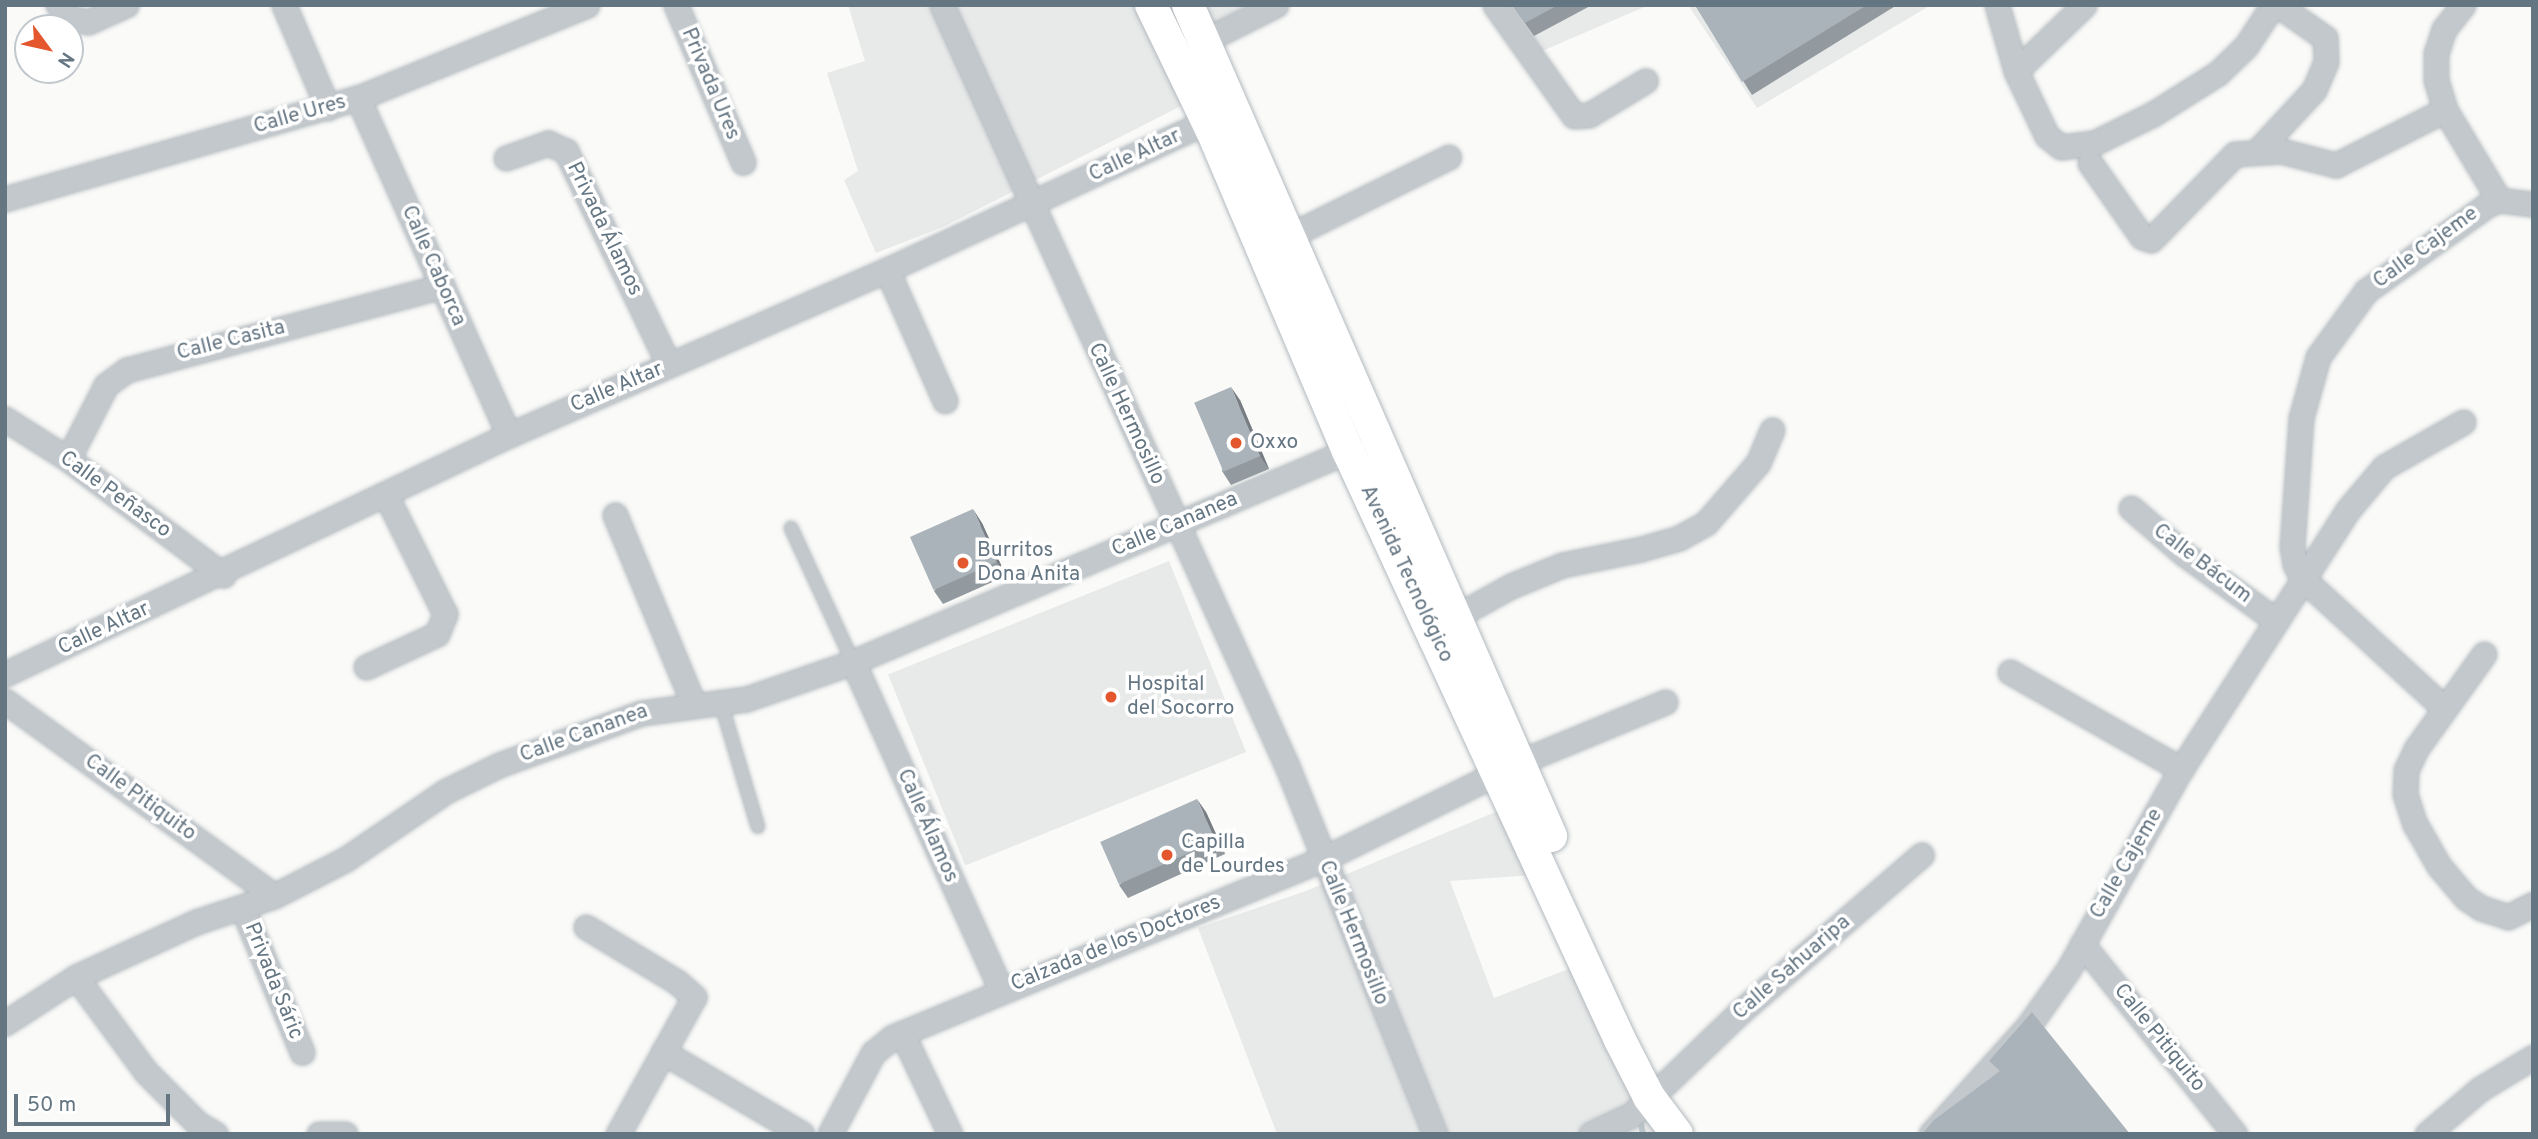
<!DOCTYPE html>
<html>
<head>
<meta charset="utf-8">
<style>
	body { margin:0 }
	#map { position:relative; width:2538px; height:1139px; overflow:hidden; background:#fafaf8; font-family:Overpass,sans-serif }
	div>[style] { position:absolute }
	.built>* { inset:0; background:#e8e9e9; transform-origin:0 0 }
	.stream>* { height:6px; margin:-3px; padding:0 3px; transform-origin:3px; border-radius:3px; background:#bbc7cb }
	.roads { filter:drop-shadow(0 0 2px #b3babf) drop-shadow(0 0 2px #b3babf) }
	.service>* { height:12px; margin:-6px; padding:0 6px; transform-origin:6px; border-radius:6px; background:#c3c8cc }
	.minor>* { height:23px; margin:-11.5px; padding:0 11.5px; transform-origin:11.5px; border-radius:11.5px; background:#c3c8cc }
	.secondary>* { height:32px; margin:-16px; padding:0 16px; transform-origin:16px; border-radius:16px; background:#fff }
	.wall>* { inset:0; background:#929a9f }
	.shaded-wall>* { inset:0; background:#777d82 }
	.building>* { inset:0; background:#aab3b9; transform-origin:0 0 }
	.dots>* { width:19px; height:19px; translate:-50% -50%; box-sizing:border-box; border:4px solid #fff; border-radius:50% }
	span { translate:-50% -50%; white-space:nowrap; text-align:center; line-height:1.15; -webkit-text-stroke:7px #fff; paint-order:stroke }
	.street-label { font-size:21px; color:#657683 }
	.poi-label { font-size:21px; color:#657683 }
	.left { translate:0 -50%; text-align:left }
	.frame { position:absolute; inset:0; border:7px solid #657683; pointer-events:none }
	.north { position:absolute; left:14px; top:14px; width:70px; height:70px; box-sizing:border-box; background:#fff; border:2px solid #c1c8cd; border-radius:50%; rotate:123deg; font-size:19px; font-weight:700; line-height:28px; text-align:center; color:#657683 }
	.north::after { content:''; display:block; margin:auto; width:24px; height:32px; background:#e4572e; clip-path:polygon(50% 0,100% 100%,50% 72%,0 100%) }
	.scale { position:absolute; left:14px; top:1094px; width:156px; height:32px; box-sizing:border-box; border:4px solid #657683; border-top:0; padding-left:9px; font-size:21px; line-height:24px; white-space:nowrap; color:#657683; -webkit-text-stroke:5px #fff; paint-order:stroke }
</style>
</head>
<body>
<div id="map">
	<div class="built">
		<i style="clip-path:polygon(848px 5px,1250px 5px,1157px 53px,1183px 105px,943px 227px,876px 253px,844px 180px,858px 171px,827px 73px,865px 61px)"></i>
		<i style="clip-path:polygon(1501px 5px,1649px 5px,1535px 54px)"></i>
		<i style="clip-path:polygon(1688px 5px,1931px 5px,1757px 108px)"></i>
		<i style="left:1169px;top:561px;width:206px;height:303px;rotate:68deg"></i>
		<i style="clip-path:polygon(1505px 808px,1533px 875px,1450px 881px,1494px 998px,1571px 968px,1662px 1134px,1277px 1134px,1198px 928px,1306px 891px)"></i>
	</div>
	<div class="stream">
		<i style="left:1639px;top:1116px;width:18px;rotate:77deg"></i>
	</div>
	<div class="roads">
		<div class="service">
			<i style="left:791px;top:528px;width:148px;rotate:65.2deg"></i>
			<i style="left:721px;top:703px;width:129px;rotate:73.4deg"></i>
		</div>
		<div class="minor">
			<i style="left:58px;top:5px;width:18px;rotate:47deg"></i>
			<i style="left:70px;top:18px;width:18px;rotate:13deg"></i>
			<i style="left:88px;top:22px;width:42px;rotate:-24.1deg"></i>
			<i style="left:284px;top:5px;width:112px;rotate:66.9deg"></i>
			<i style="left:676px;top:5px;width:171px;rotate:66.9deg"></i>
			<i style="left:942px;top:5px;width:836px;rotate:65.61deg"></i>
			<i style="left:1287px;top:766px;width:397px;rotate:68.1deg"></i>
			<i style="left:1495px;top:5px;width:136px;rotate:54.6deg"></i>
			<i style="left:1574px;top:116px;width:15px;rotate:-4deg"></i>
			<i style="left:1589px;top:115px;width:66px;rotate:-31.3deg"></i>
			<i style="left:1997px;top:5px;width:69px;rotate:73.9deg"></i>
			<i style="left:2016px;top:71px;width:72px;rotate:64.5deg"></i>
			<i style="left:2047px;top:136px;width:18px;rotate:38deg"></i>
			<i style="left:2061px;top:147px;width:33px;rotate:-7deg"></i>
			<i style="left:2094px;top:143px;width:66px;rotate:-26.2deg"></i>
			<i style="left:2153px;top:114px;width:77px;rotate:-32.2deg"></i>
			<i style="left:2218px;top:73px;width:39px;rotate:-44deg"></i>
			<i style="left:2246px;top:46px;width:49px;rotate:-56.6deg"></i>
			<i style="left:2463px;top:5px;width:31px;rotate:128deg"></i>
			<i style="left:2444px;top:29px;width:25px;rotate:108deg"></i>
			<i style="left:2436px;top:53px;width:27px;rotate:90deg"></i>
			<i style="left:2436px;top:80px;width:31px;rotate:73deg"></i>
			<i style="left:2445px;top:110px;width:105px;rotate:59deg"></i>
			<i style="left:1190px;top:48px;width:96px;rotate:-26.6deg"></i>
			<i style="left:2016px;top:71px;width:95px;rotate:-44.1deg"></i>
			<i style="left:358px;top:98px;width:369px;rotate:65.9deg"></i>
			<i style="left:2259px;top:149px;width:81px;rotate:-47deg"></i>
			<i style="left:2314px;top:90px;width:30px;rotate:-67deg"></i>
			<i style="left:2326px;top:62px;width:24px;rotate:-92deg"></i>
			<i style="left:2325px;top:38px;width:57px;rotate:-144.9deg"></i>
			<i style="left:506px;top:158px;width:45px;rotate:-19.7deg"></i>
			<i style="left:548px;top:143px;width:20px;rotate:24deg"></i>
			<i style="left:566px;top:151px;width:237px;rotate:64.3deg"></i>
			<i style="left:2090px;top:163px;width:90px;rotate:54.9deg"></i>
			<i style="left:2142px;top:237px;width:9px;rotate:18deg"></i>
			<i style="left:2151px;top:240px;width:120px;rotate:-45.7deg"></i>
			<i style="left:2235px;top:154px;width:46px;rotate:-3.7deg"></i>
			<i style="left:2281px;top:151px;width:57px;rotate:14.3deg"></i>
			<i style="left:2336px;top:165px;width:122px;rotate:-26.8deg"></i>
			<i style="left:5px;top:199px;width:367px;rotate:-16deg"></i>
			<i style="left:358px;top:98px;width:247px;rotate:-22.1deg"></i>
			<i style="left:1289px;top:236px;width:178px;rotate:-26.3deg"></i>
			<i style="left:887px;top:270px;width:143px;rotate:66.1deg"></i>
			<i style="left:5px;top:419px;width:75px;rotate:32.4deg"></i>
			<i style="left:68px;top:459px;width:194px;rotate:36.8deg"></i>
			<i style="left:68px;top:459px;width:83px;rotate:-62.8deg"></i>
			<i style="left:106px;top:385px;width:26px;rotate:-36deg"></i>
			<i style="left:127px;top:370px;width:326px;rotate:-14.9deg"></i>
			<i style="left:2131px;top:508px;width:69px;rotate:40.9deg"></i>
			<i style="left:2183px;top:553px;width:112px;rotate:36deg"></i>
			<i style="left:615px;top:515px;width:206px;rotate:67.4deg"></i>
			<i style="left:1455px;top:617px;width:64px;rotate:-29deg"></i>
			<i style="left:1511px;top:586px;width:55px;rotate:-22.4deg"></i>
			<i style="left:1562px;top:565px;width:81px;rotate:-11.4deg"></i>
			<i style="left:1641px;top:549px;width:40px;rotate:-16deg"></i>
			<i style="left:1679px;top:538px;width:31px;rotate:-29deg"></i>
			<i style="left:1706px;top:523px;width:79px;rotate:-49.1deg"></i>
			<i style="left:1758px;top:463px;width:36px;rotate:-67deg"></i>
			<i style="left:2484px;top:654px;width:117px;rotate:125.6deg"></i>
			<i style="left:2416px;top:749px;width:23px;rotate:115deg"></i>
			<i style="left:2406px;top:770px;width:24px;rotate:92deg"></i>
			<i style="left:2405px;top:794px;width:32px;rotate:72deg"></i>
			<i style="left:2415px;top:824px;width:48px;rotate:60.3deg"></i>
			<i style="left:2439px;top:866px;width:42px;rotate:49.8deg"></i>
			<i style="left:2466px;top:898px;width:18px;rotate:34deg"></i>
			<i style="left:2481px;top:908px;width:28px;rotate:18deg"></i>
			<i style="left:2508px;top:917px;width:28px;rotate:-27deg"></i>
			<i style="left:853px;top:662px;width:360px;rotate:65.7deg"></i>
			<i style="left:366px;top:667px;width:78px;rotate:-24.9deg"></i>
			<i style="left:437px;top:634px;width:22px;rotate:-68deg"></i>
			<i style="left:445px;top:614px;width:133px;rotate:-116.4deg"></i>
			<i style="left:2010px;top:672px;width:197px;rotate:29.6deg"></i>
			<i style="left:5px;top:674px;width:558px;rotate:-25.37deg"></i>
			<i style="left:509px;top:435px;width:412px;rotate:-23.6deg"></i>
			<i style="left:887px;top:270px;width:368px;rotate:-24.9deg"></i>
			<i style="left:5px;top:701px;width:332px;rotate:35.9deg"></i>
			<i style="left:2443px;top:707px;width:191px;rotate:-137.5deg"></i>
			<i style="left:2302px;top:578px;width:16px;rotate:-117deg"></i>
			<i style="left:2295px;top:564px;width:17px;rotate:-100deg"></i>
			<i style="left:2292px;top:547px;width:129px;rotate:-86deg"></i>
			<i style="left:2301px;top:418px;width:63px;rotate:-74.4deg"></i>
			<i style="left:2318px;top:357px;width:82px;rotate:-54deg"></i>
			<i style="left:2366px;top:291px;width:148px;rotate:-35.4deg"></i>
			<i style="left:2487px;top:205px;width:13px;rotate:-23deg"></i>
			<i style="left:2499px;top:200px;width:34px;rotate:7deg"></i>
			<i style="left:243px;top:909px;width:155px;rotate:67.6deg"></i>
			<i style="left:586px;top:927px;width:106px;rotate:31.1deg"></i>
			<i style="left:677px;top:982px;width:23px;rotate:41deg"></i>
			<i style="left:694px;top:997px;width:157px;rotate:119deg"></i>
			<i style="left:2082px;top:944px;width:244px;rotate:51.2deg"></i>
			<i style="left:76px;top:977px;width:118px;rotate:53.6deg"></i>
			<i style="left:146px;top:1072px;width:74px;rotate:45deg"></i>
			<i style="left:198px;top:1124px;width:20px;rotate:30deg"></i>
			<i style="left:5px;top:1023px;width:85px;rotate:-32.9deg"></i>
			<i style="left:76px;top:977px;width:132px;rotate:-24.6deg"></i>
			<i style="left:196px;top:922px;width:82px;rotate:-18.4deg"></i>
			<i style="left:274px;top:896px;width:81px;rotate:-27.2deg"></i>
			<i style="left:346px;top:859px;width:121px;rotate:-34.2deg"></i>
			<i style="left:446px;top:791px;width:59px;rotate:-26.1deg"></i>
			<i style="left:499px;top:765px;width:151px;rotate:-20.1deg"></i>
			<i style="left:641px;top:713px;width:106px;rotate:-7.6deg"></i>
			<i style="left:746px;top:699px;width:113px;rotate:-19.1deg"></i>
			<i style="left:853px;top:662px;width:538px;rotate:-23.09deg"></i>
			<i style="left:902px;top:1033px;width:112px;rotate:64.6deg"></i>
			<i style="left:663px;top:1052px;width:161px;rotate:30.5deg"></i>
			<i style="left:1665px;top:1084px;width:104px;rotate:-43.8deg"></i>
			<i style="left:1740px;top:1012px;width:240px;rotate:-40.9deg"></i>
			<i style="left:319px;top:1134px;width:26px"></i>
			<i style="left:830px;top:1134px;width:92px;rotate:-62deg"></i>
			<i style="left:873px;top:1053px;width:26px;rotate:-39deg"></i>
			<i style="left:893px;top:1037px;width:465px;rotate:-22.5deg"></i>
			<i style="left:1323px;top:859px;width:220px;rotate:-26.2deg"></i>
			<i style="left:1520px;top:762px;width:157px;rotate:-22.5deg"></i>
			<i style="left:1591px;top:1134px;width:47px;rotate:-25.5deg"></i>
			<i style="left:1633px;top:1114px;width:23px;rotate:-47deg"></i>
			<i style="left:1931px;top:1134px;width:147px;rotate:-48deg"></i>
			<i style="left:2029px;top:1025px;width:67px;rotate:-54.7deg"></i>
			<i style="left:2068px;top:970px;width:231px;rotate:-60.7deg"></i>
			<i style="left:2181px;top:769px;width:307px;rotate:-57.2deg"></i>
			<i style="left:2347px;top:511px;width:57px;rotate:-49.9deg"></i>
			<i style="left:2384px;top:467px;width:91px;rotate:-29.7deg"></i>
			<i style="left:2427px;top:1134px;width:70px;rotate:-40.3deg"></i>
			<i style="left:2480px;top:1089px;width:62px;rotate:-31.1deg"></i>
		</div>
		<div class="secondary">
			<i style="left:1151px;top:5px;width:140px;rotate:64.2deg"></i>
			<i style="left:1212px;top:131px;width:348px;rotate:67deg"></i>
			<i style="left:1348px;top:451px;width:649px;rotate:65.21deg"></i>
			<i style="left:1620px;top:1040px;width:64px;rotate:63deg"></i>
			<i style="left:1649px;top:1097px;width:46px;rotate:52.9deg"></i>
			<i style="left:1188px;top:5px;width:907px;rotate:66.4deg"></i>
		</div>
	</div>
	<div class="wall">
		<i style="clip-path:polygon(1512px 5px,1592px 5px,1534px 36px)"></i>
		<i style="clip-path:polygon(1695px 5px,1897px 5px,1752px 95px)"></i>
		<i style="clip-path:polygon(1240px 400px,1269px 469px,1231px 485px,1222px 471px)"></i>
		<i style="clip-path:polygon(982px 523px,1006px 576px,943px 604px,934px 591px)"></i>
		<i style="clip-path:polygon(1206px 812px,1225px 854px,1128px 898px,1119px 885px)"></i>
	</div>
	<div class="shaded-wall">
		<i style="clip-path:polygon(1231px 387px,1240px 400px,1269px 469px,1260px 456px)"></i>
		<i style="clip-path:polygon(973px 509px,982px 523px,1006px 576px,997px 562px)"></i>
		<i style="clip-path:polygon(1197px 799px,1206px 812px,1225px 854px,1216px 841px)"></i>
	</div>
	<div class="building">
		<i style="clip-path:polygon(1512px 5px,1558px 5px,1525px 23px)"></i>
		<i style="clip-path:polygon(1695px 5px,1867px 5px,1742px 82px)"></i>
		<i style="left:1231px;top:387px;width:75px;height:40px;rotate:67deg"></i>
		<i style="left:973px;top:509px;width:58px;height:69px;rotate:66deg"></i>
		<i style="left:1197px;top:799px;width:46px;height:106px;rotate:66deg"></i>
		<i style="clip-path:polygon(2032px 1012px,2130px 1134px,1922px 1134px,1934px 1120px,2000px 1071px,1989px 1061px)"></i>
	</div>
	<div class="dots">
		<i style="left:1236px;top:443px;background:#e4572e"></i>
		<i style="left:963px;top:563px;background:#e4572e"></i>
		<i style="left:1111px;top:697px;background:#e4572e"></i>
		<i style="left:1167px;top:855px;background:#e4572e"></i>
	</div>
	<div class="street-label">
		<span style="left:710px;top:84px;rotate:67deg">Privada Ures</span>
		<span style="left:300px;top:115px;rotate:-16deg">Calle Ures</span>
		<span style="left:1135px;top:156px;rotate:-25deg">Calle Altar</span>
		<span style="left:604px;top:229px;rotate:64deg">Privada Álamos</span>
		<span style="left:2426px;top:248px;rotate:-36deg">Calle Cajeme</span>
		<span style="left:433px;top:266px;rotate:66deg">Calle Caborca</span>
		<span style="left:231px;top:341px;rotate:-14deg">Calle Casita</span>
		<span style="left:617px;top:388px;rotate:-23deg">Calle Altar</span>
		<span style="left:1126px;top:414px;rotate:65deg">Calle Hermosillo</span>
		<span style="left:115px;top:495px;rotate:36deg">Calle Peñasco</span>
		<span style="left:1175px;top:525px;rotate:-23deg">Calle Cananea</span>
		<span style="left:2202px;top:564px;rotate:37deg">Calle Bácum</span>
		<span style="left:1406px;top:574px;rotate:65deg">Avenida Tecnológico</span>
		<span style="left:104px;top:629px;rotate:-25deg">Calle Altar</span>
		<span style="left:584px;top:734px;rotate:-20deg">Calle Cananea</span>
		<span style="left:140px;top:798px;rotate:36deg">Calle Pitiquito</span>
		<span style="left:927px;top:826px;rotate:66deg">Calle Álamos</span>
		<span style="left:2127px;top:864px;rotate:-60deg">Calle Cajeme</span>
		<span style="left:1353px;top:933px;rotate:68deg">Calle Hermosillo</span>
		<span style="left:1116px;top:944px;rotate:-22deg">Calzada de los Doctores</span>
		<span style="left:1792px;top:968px;rotate:-41deg">Calle Sahuaripa</span>
		<span style="left:273px;top:981px;rotate:68deg">Privada Sáric</span>
		<span style="left:2159px;top:1038px;rotate:51deg">Calle Pitiquito</span>
	</div>
	<div class="poi-label">
		<span class="left" style="left:1250px;top:443px">Oxxo</span>
		<span class="left" style="left:977px;top:563px">Burritos<br>Dona Anita</span>
		<span class="left" style="left:1127px;top:697px">Hospital<br>del Socorro</span>
		<span class="left" style="left:1181px;top:855px">Capilla<br>de Lourdes</span>
	</div>
	<div class="frame"></div>
	<div class="north">N</div>
	<div class="scale">50 m</div>
</div>
</body>
</html>
